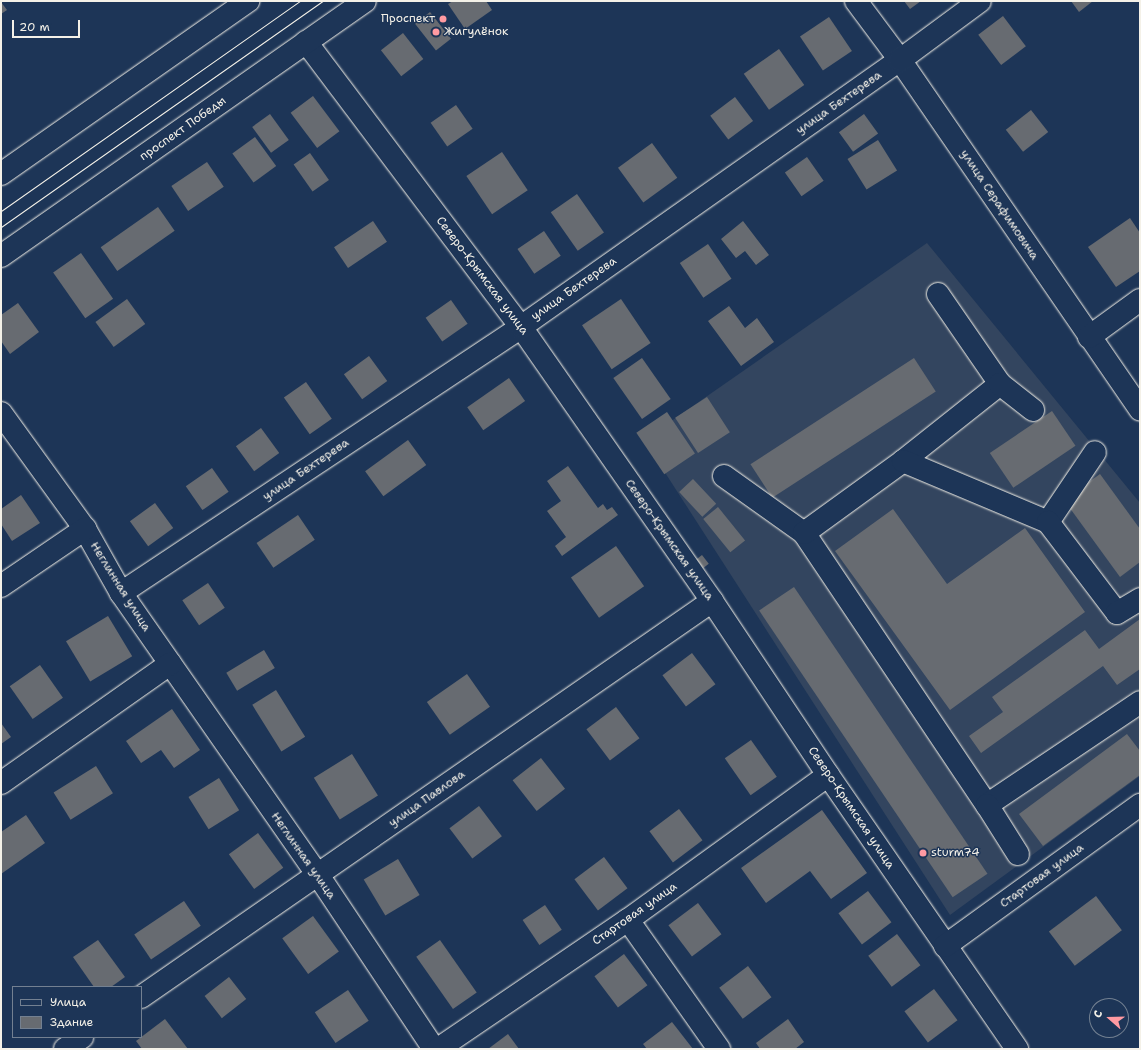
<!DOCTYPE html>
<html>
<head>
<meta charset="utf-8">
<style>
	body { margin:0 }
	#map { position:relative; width:1141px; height:1050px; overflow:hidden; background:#1d3557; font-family:"Shantell Sans",sans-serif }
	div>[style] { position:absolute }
	.built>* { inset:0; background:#33455f }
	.building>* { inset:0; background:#676b71; transform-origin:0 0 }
	.roads { filter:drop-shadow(0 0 1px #f4f1e8) drop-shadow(0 0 1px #f4f1e8) }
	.minor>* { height:22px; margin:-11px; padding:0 11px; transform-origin:11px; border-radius:11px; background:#1d3557 }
	.major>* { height:22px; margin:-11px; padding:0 11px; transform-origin:11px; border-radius:11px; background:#1d3557 }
	.tram>* { height:1px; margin:-0.5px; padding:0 0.5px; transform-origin:0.5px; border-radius:0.5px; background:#f4f1e8 }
	.dots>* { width:11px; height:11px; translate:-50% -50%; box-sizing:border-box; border:2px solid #1d3557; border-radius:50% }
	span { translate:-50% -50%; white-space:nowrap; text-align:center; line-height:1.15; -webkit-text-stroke:3px #1d3557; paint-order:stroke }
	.poi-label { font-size:12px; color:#f4f1e8 }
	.right { translate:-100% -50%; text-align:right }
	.left { translate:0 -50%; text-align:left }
	.street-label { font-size:12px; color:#f4f1e8 }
	.frame { position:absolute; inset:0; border:2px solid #f4f1e8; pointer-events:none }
	.legend { position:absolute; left:12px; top:986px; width:130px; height:52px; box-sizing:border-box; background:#1d3557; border:1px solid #738091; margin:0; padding:5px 7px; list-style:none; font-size:12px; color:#f4f1e8 }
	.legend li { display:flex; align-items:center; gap:8px; height:20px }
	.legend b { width:20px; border:1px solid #738091 }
	.north { position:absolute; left:1089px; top:998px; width:40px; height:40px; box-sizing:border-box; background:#1d3557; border:1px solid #738091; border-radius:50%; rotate:290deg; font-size:11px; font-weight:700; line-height:16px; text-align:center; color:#f4f1e8 }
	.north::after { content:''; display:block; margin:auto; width:14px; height:18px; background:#ff9aa2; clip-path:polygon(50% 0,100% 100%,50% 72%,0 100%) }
	.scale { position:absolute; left:12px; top:20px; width:68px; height:18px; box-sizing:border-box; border:2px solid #f4f1e8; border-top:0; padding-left:5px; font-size:12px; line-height:14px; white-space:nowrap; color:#f4f1e8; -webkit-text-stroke:3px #1d3557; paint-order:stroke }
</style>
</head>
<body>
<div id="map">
	<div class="built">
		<i style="clip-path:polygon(927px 243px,1140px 503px,1140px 776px,950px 915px,644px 440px)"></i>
	</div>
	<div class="building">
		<i style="clip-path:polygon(453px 1px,486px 1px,492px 10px,465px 29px,448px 4px)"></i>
		<i style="clip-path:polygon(904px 1px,921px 1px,910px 9px)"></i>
		<i style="clip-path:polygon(1071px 1px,1093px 1px,1079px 12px)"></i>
		<i style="clip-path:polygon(1px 2px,7px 10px,1px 14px)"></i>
		<i style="left:430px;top:12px;width:34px;height:19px;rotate:52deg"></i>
		<i style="left:1003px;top:16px;width:38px;height:31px;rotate:53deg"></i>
		<i style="left:829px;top:17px;width:41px;height:35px;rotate:56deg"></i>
		<i style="left:403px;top:33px;width:33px;height:28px;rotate:52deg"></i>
		<i style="left:779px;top:49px;width:44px;height:43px;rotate:55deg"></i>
		<i style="left:313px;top:96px;width:44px;height:28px;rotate:53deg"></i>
		<i style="left:735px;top:97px;width:30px;height:31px;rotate:53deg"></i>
		<i style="left:456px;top:105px;width:29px;height:31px;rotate:55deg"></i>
		<i style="left:1031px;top:110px;width:28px;height:32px;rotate:52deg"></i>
		<i style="left:270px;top:114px;width:32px;height:22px;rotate:54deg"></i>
		<i style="left:864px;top:114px;width:24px;height:31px;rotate:54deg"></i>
		<i style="left:255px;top:137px;width:36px;height:28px;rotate:54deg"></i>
		<i style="left:878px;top:140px;width:36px;height:36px;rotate:58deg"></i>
		<i style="left:652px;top:143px;width:43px;height:42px;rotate:54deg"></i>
		<i style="left:502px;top:152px;width:46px;height:43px;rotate:56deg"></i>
		<i style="left:310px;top:153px;width:33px;height:20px;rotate:55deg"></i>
		<i style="left:807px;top:157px;width:29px;height:27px;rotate:55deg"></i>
		<i style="left:207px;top:162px;width:30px;height:43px;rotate:56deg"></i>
		<i style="left:577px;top:194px;width:47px;height:32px;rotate:55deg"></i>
		<i style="left:158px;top:207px;width:29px;height:70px;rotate:55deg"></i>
		<i style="clip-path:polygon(1130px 218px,1140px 233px,1140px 271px,1116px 287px,1088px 247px)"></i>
		<i style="left:373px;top:221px;width:25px;height:47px;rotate:56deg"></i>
		<i style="clip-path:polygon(743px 221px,769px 255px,756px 265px,745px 251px,736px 258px,721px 239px)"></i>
		<i style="left:544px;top:231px;width:30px;height:32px;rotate:56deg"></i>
		<i style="left:708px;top:244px;width:42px;height:34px;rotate:56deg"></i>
		<i style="left:81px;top:253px;width:56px;height:34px;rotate:55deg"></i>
		<i style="left:127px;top:299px;width:31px;height:39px;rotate:54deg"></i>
		<i style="left:621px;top:299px;width:53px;height:47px;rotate:56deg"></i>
		<i style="left:451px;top:300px;width:29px;height:31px;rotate:55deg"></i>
		<i style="clip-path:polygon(18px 303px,39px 332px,10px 354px,1px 341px,1px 315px)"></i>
		<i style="clip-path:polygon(729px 306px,745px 328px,757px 318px,774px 342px,741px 366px,708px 321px)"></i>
		<i style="left:369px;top:356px;width:31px;height:31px;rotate:54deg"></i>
		<i style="left:642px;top:358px;width:50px;height:35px;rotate:55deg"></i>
		<i style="left:914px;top:358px;width:40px;height:195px;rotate:57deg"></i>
		<i style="left:509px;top:378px;width:28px;height:51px;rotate:55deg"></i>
		<i style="left:306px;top:382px;width:45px;height:27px;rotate:55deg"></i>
		<i style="left:707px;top:397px;width:42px;height:38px;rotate:57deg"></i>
		<i style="left:1052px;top:411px;width:42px;height:75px;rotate:56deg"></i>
		<i style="left:667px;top:412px;width:50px;height:37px;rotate:56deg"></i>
		<i style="left:261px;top:428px;width:31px;height:31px;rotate:54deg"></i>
		<i style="left:408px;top:440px;width:31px;height:53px;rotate:54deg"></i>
		<i style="clip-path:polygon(568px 466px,598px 508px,603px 504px,607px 510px,612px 507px,618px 515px,562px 556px,555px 546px,566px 537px,547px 511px,561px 501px,547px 481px)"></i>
		<i style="left:212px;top:468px;width:29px;height:32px;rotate:55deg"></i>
		<i style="clip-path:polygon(1100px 474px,1140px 529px,1140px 562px,1120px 577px,1064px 500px)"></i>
		<i style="left:693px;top:479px;width:34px;height:19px;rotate:47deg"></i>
		<i style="clip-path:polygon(21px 495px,40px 523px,12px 541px,1px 524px,1px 509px)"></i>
		<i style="left:155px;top:503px;width:31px;height:31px;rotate:54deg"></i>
		<i style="left:718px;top:507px;width:43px;height:19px;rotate:51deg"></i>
		<i style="clip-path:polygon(893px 509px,947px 584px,1025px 528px,1085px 612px,950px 710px,835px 551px)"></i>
		<i style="left:298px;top:515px;width:30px;height:50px;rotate:56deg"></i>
		<i style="left:616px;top:546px;width:49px;height:55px;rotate:55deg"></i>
		<i style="left:702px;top:555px;width:11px;height:7px;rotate:52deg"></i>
		<i style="left:208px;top:583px;width:30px;height:31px;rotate:56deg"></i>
		<i style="left:794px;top:587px;width:346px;height:42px;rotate:56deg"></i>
		<i style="left:108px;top:616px;width:47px;height:49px;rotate:59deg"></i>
		<i style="clip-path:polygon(1140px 619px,1140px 669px,1117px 685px,1103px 666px,981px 753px,969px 736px,1003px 712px,992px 697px,1085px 630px,1099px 649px)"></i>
		<i style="left:264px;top:650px;width:21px;height:44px;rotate:59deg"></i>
		<i style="left:692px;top:653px;width:39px;height:37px;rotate:53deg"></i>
		<i style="left:40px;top:665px;width:40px;height:37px;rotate:55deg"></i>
		<i style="left:467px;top:674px;width:40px;height:49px;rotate:55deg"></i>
		<i style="left:276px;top:690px;width:55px;height:28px;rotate:58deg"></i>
		<i style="left:616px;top:707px;width:39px;height:37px;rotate:53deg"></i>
		<i style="clip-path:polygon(172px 709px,200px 750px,174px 768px,161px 750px,141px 763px,126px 741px)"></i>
		<i style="clip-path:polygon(1px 723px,11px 737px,1px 744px)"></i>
		<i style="clip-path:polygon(1127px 734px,1140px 751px,1140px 775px,1043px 846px,1019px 814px)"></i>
		<i style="left:751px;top:740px;width:45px;height:32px;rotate:55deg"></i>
		<i style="left:352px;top:754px;width:49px;height:45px;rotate:58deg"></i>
		<i style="left:541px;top:758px;width:39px;height:36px;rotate:52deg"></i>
		<i style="left:96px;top:766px;width:32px;height:50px;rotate:58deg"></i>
		<i style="left:219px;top:778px;width:38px;height:36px;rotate:58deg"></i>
		<i style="left:479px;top:806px;width:38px;height:37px;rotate:53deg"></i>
		<i style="left:679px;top:809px;width:39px;height:37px;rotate:53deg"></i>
		<i style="clip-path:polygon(822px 810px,867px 873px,831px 899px,810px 871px,766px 903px,741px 868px)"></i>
		<i style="clip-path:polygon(26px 815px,45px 843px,1px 874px,1px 832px)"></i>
		<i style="left:258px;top:833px;width:43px;height:36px;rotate:54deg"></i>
		<i style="left:604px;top:857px;width:39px;height:37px;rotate:53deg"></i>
		<i style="left:398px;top:859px;width:42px;height:40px;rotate:59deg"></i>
		<i style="left:868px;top:891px;width:39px;height:37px;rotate:53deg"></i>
		<i style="left:1096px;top:896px;width:43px;height:59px;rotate:53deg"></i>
		<i style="left:184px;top:901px;width:30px;height:60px;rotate:56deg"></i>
		<i style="left:698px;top:903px;width:39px;height:37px;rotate:53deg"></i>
		<i style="left:545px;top:905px;width:30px;height:27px;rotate:56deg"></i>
		<i style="left:313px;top:916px;width:44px;height:38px;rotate:54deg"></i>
		<i style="left:897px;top:934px;width:39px;height:36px;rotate:53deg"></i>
		<i style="clip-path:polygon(98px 940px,125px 977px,111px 987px,94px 987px,73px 957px)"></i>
		<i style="left:440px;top:940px;width:64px;height:29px;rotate:55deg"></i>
		<i style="left:624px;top:954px;width:39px;height:37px;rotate:53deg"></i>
		<i style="left:748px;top:966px;width:39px;height:36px;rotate:53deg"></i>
		<i style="left:229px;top:977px;width:28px;height:31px;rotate:52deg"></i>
		<i style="left:934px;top:989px;width:39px;height:37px;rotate:53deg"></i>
		<i style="left:348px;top:990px;width:37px;height:40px;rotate:56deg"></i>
		<i style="clip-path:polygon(165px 1019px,188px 1049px,142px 1049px,136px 1041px)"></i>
		<i style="clip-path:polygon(788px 1019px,804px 1042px,795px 1049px,760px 1049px,756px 1043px)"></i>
		<i style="clip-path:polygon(672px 1022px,693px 1049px,647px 1049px,643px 1044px)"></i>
		<i style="clip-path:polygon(508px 1034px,519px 1049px,488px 1049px)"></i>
	</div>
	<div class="roads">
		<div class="minor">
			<i style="left:856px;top:1px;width:74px;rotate:53.3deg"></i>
			<i style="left:900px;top:60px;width:424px;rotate:55.5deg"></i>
			<i style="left:306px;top:42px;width:357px;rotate:53deg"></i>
			<i style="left:521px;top:327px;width:334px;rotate:55.1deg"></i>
			<i style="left:712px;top:601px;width:209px;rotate:56.3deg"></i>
			<i style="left:828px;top:775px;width:333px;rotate:55.4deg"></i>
			<i style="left:938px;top:294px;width:109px;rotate:55.4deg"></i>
			<i style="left:1089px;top:337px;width:63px;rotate:-36deg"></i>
			<i style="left:1px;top:413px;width:143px;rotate:54.1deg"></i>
			<i style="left:85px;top:529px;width:73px;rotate:60.6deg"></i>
			<i style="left:121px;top:593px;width:344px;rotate:55.1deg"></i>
			<i style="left:318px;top:875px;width:209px;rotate:56.3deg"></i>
			<i style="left:903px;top:461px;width:124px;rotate:-38.4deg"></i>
			<i style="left:1000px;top:384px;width:42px;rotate:38.2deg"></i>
			<i style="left:724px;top:476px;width:98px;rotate:35.5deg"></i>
			<i style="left:804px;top:533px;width:328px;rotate:56.1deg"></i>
			<i style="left:987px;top:805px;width:184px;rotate:-33.9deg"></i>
			<i style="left:1048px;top:522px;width:84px;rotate:-56.1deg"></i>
			<i style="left:804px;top:533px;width:122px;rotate:-36deg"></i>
			<i style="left:903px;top:461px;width:157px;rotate:22.8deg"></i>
			<i style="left:1048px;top:522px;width:114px;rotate:52.8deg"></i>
			<i style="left:1117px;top:613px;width:27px;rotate:-31deg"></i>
			<i style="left:1px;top:586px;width:102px;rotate:-34.2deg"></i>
			<i style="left:121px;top:593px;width:480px;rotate:-33.6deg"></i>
			<i style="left:521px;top:327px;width:464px;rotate:-35.2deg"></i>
			<i style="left:900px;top:60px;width:99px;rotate:-36.4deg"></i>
			<i style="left:1px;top:783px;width:207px;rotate:-35.2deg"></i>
			<i style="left:987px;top:805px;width:58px;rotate:57.7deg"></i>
			<i style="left:628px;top:920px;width:158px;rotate:54.8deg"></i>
			<i style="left:945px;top:946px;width:241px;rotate:-35.9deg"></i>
			<i style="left:141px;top:997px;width:695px;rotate:-34.74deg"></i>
			<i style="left:65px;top:1049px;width:21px;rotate:-35deg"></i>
			<i style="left:438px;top:1049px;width:230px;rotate:-34.2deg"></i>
			<i style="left:628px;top:920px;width:247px;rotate:-35.9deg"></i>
		</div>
		<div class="major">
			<i style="left:1px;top:174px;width:302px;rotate:-35deg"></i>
			<i style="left:1px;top:256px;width:444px;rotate:-35deg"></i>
		</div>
	</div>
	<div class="tram">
		<i style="left:1px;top:211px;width:365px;rotate:-35.1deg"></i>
		<i style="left:1px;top:227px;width:393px;rotate:-35.1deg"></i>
	</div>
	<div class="dots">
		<i style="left:443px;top:19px;background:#ff9aa2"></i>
		<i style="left:436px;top:32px;background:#ff9aa2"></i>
		<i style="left:923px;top:853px;background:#ff9aa2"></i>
	</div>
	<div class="poi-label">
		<span class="right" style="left:435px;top:19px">Проспект</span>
		<span class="left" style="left:444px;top:32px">Жигулёнок</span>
		<span class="left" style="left:931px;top:853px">sturm74</span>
	</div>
	<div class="street-label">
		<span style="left:839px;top:103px;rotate:-35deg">улица Бехтерева</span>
		<span style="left:183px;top:129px;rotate:-35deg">проспект Победы</span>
		<span style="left:999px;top:205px;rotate:56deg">улица Серафимовича</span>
		<span style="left:482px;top:276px;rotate:53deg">Северо-Крымская улица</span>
		<span style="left:574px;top:289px;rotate:-35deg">улица Бехтерева</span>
		<span style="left:306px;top:470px;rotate:-34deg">улица Бехтерева</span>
		<span style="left:669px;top:540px;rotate:55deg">Северо-Крымская улица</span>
		<span style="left:120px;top:587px;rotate:58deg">Неглинная улица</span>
		<span style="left:427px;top:799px;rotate:-35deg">улица Павлова</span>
		<span style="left:851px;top:808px;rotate:56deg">Северо-Крымская улица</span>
		<span style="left:303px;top:856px;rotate:55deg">Неглинная улица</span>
		<span style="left:1042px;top:876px;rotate:-36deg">Стартовая улица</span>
		<span style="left:635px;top:914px;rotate:-35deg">Стартовая улица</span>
	</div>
	<div class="frame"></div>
	<ul class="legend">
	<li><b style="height:5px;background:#1d3557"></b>Улица</li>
	<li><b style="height:11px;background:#676b71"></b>Здание</li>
	</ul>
	<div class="north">С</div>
	<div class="scale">20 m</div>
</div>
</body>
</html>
